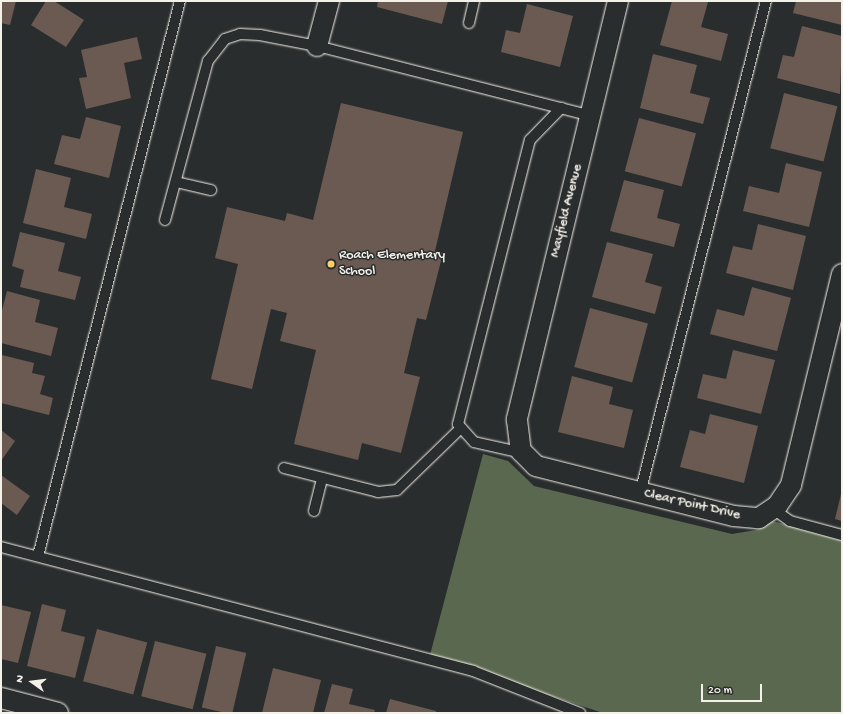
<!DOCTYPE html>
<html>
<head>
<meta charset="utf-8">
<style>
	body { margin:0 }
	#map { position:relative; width:843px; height:714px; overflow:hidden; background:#2a2d2e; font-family:"Gochi Hand",sans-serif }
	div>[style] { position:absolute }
	.green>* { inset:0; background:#5b6850 }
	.building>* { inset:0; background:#6a5a52; transform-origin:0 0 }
	.roads { filter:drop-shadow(0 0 1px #f4f1e8) drop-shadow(0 0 1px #f4f1e8) }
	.lane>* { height:10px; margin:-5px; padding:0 5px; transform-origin:5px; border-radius:5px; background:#2a2d2e }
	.street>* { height:20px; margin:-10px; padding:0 10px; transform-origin:10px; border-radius:10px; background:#2a2d2e }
	.dots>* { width:11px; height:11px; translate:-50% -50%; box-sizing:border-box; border:2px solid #2a2d2e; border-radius:50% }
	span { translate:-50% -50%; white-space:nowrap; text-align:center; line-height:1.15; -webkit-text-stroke:3px #2a2d2e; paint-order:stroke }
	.street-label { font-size:14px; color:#f4f1e8 }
	.poi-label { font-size:14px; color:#f4f1e8 }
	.left { translate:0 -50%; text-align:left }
	.frame { position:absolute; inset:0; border:2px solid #f4f1e8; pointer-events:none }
	.north { position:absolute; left:12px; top:662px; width:40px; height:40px; -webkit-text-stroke:3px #2a2d2e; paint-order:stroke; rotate:284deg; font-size:11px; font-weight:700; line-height:16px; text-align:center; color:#f4f1e8 }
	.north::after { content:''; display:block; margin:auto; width:14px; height:18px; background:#f4f1e8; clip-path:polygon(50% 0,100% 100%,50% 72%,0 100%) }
	.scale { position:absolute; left:701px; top:684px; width:61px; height:18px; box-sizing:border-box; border:2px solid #f4f1e8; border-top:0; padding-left:5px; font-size:12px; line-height:14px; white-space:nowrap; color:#f4f1e8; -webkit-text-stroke:3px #2a2d2e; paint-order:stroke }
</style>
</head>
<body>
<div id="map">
	<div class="green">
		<i style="clip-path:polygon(483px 454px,508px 461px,534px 486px,732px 534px,756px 530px,772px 521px,842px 538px,842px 713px,603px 713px,430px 655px)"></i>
	</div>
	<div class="building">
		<i style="clip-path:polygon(1px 1px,16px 1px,10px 25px,1px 23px)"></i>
		<i style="clip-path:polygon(46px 1px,54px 1px,84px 20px,66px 47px,31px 25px)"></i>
		<i style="clip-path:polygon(378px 1px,448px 1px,442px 24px,377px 7px)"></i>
		<i style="clip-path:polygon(672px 1px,708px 2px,701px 27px,728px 34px,721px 61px,660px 45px)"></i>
		<i style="clip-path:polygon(796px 1px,842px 1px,842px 25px,793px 13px)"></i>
		<i style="clip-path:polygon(527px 4px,573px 16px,560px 67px,501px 52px,506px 30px,520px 33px)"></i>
		<i style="clip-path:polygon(802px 26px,842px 36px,840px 94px,777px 78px,783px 55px,794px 57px)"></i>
		<i style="clip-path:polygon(137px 37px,142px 59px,124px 63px,131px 98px,86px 109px,79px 78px,87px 77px,81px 50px)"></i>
		<i style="clip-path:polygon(653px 54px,697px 65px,690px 93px,710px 98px,703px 124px,640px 108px)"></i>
		<i style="left:784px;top:93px;width:55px;height:57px;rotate:14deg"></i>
		<i style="clip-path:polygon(341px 103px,463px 132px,435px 251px,443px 253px,426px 320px,417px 318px,404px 373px,420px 377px,401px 453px,362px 443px,358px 460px,294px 444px,316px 350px,280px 341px,287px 313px,271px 309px,252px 389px,211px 379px,238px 264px,215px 258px,227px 207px,285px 221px,287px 213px,313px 220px)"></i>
		<i style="clip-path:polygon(86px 117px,121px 126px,109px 178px,54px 164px,62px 135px,80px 139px)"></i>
		<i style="left:639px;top:118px;width:59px;height:55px;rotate:15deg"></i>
		<i style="clip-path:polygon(786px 163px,822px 172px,809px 227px,743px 211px,749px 186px,779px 193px)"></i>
		<i style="clip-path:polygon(36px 169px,71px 178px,64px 207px,92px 214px,86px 239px,23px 223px)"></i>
		<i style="clip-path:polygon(624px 180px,664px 190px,657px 218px,680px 224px,674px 247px,610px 231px)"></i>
		<i style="clip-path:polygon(758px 224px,806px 236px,793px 290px,726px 273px,733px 246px,752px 250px)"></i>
		<i style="clip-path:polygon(20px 232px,65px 243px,58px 271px,81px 277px,75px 300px,20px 287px,24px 270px,12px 266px)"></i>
		<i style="clip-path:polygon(607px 242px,653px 254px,645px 282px,662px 287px,655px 314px,592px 297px)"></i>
		<i style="clip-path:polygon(752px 287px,791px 298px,777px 351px,710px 334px,717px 309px,744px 316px)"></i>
		<i style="clip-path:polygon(7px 291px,40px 300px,35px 322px,58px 328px,51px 356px,1px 343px,1px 314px)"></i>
		<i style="left:590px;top:308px;width:60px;height:61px;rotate:15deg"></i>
		<i style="clip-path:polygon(733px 350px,775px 360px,761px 414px,697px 398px,703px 374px,726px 379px)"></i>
		<i style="clip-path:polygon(2px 355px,34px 363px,32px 373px,45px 376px,40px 394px,53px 398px,49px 415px,1px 403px)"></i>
		<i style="clip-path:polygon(572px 376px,613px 387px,609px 404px,633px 410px,624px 448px,558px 432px)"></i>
		<i style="clip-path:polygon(710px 414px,758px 426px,744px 483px,680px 467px,690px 430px,705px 434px)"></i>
		<i style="clip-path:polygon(1px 430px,15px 441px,1px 461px)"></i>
		<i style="clip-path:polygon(1px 475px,30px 496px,17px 515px,1px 503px)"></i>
		<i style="clip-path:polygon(841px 494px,842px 494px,842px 521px,835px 519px)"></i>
		<i style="clip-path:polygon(42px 604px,66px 610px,61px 631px,85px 637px,75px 678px,27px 666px)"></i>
		<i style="clip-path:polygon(1px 605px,31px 612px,18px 663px,1px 659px)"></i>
		<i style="left:97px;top:629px;width:52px;height:54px;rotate:15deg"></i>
		<i style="left:155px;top:641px;width:53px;height:57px;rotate:14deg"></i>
		<i style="left:216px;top:646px;width:31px;height:63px;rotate:13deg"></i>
		<i style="clip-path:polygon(273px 668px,321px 680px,313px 713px,262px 713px)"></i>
		<i style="clip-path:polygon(332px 684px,353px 689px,349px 704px,375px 710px,374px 713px,324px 713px)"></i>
		<i style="clip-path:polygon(390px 699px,436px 711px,436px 713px,386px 713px)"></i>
	</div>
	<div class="roads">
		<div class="lane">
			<i style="left:469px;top:23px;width:23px;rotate:-77deg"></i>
			<i style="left:176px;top:182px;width:36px;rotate:13deg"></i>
			<i style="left:165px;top:220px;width:165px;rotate:-74.9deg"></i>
			<i style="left:208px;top:61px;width:28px;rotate:-52deg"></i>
			<i style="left:225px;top:39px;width:16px;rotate:-18deg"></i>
			<i style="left:240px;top:34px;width:20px;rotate:3deg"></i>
			<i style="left:260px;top:35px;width:58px;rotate:10.9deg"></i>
			<i style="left:317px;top:46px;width:283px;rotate:14.3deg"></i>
			<i style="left:523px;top:453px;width:50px;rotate:-167.3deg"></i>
			<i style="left:474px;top:442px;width:24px;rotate:-132deg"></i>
			<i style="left:458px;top:424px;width:293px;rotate:-75.8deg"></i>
			<i style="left:530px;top:140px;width:45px;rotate:-45.9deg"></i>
			<i style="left:284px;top:468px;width:97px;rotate:14.3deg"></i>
			<i style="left:378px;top:492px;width:19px;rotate:-6deg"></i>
			<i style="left:397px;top:490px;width:88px;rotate:-44.1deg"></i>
			<i style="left:640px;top:493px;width:508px;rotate:-75.64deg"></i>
			<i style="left:773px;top:509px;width:21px;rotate:35deg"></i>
			<i style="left:790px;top:521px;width:54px;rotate:15.1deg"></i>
			<i style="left:314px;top:511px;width:34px;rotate:-76deg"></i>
			<i style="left:1px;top:547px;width:488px;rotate:14.7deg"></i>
			<i style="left:473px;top:671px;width:115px;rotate:21.4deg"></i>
			<i style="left:38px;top:556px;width:573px;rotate:-75.65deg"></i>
		</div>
		<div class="street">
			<i style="left:618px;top:1px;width:431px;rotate:103.6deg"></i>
			<i style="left:517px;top:420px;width:31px;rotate:83deg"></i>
			<i style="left:521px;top:451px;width:21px;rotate:45deg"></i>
			<i style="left:536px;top:466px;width:204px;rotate:14.2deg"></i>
			<i style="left:734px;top:516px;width:25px;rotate:5deg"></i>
			<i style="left:759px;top:518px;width:22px;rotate:-34deg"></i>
			<i style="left:777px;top:506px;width:25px;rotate:-56deg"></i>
			<i style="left:791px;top:485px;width:217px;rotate:-76.4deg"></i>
			<i style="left:317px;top:46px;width:47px;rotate:-75.1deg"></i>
			<i style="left:1px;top:698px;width:59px;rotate:14.7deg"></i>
		</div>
	</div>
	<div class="dots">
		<i style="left:331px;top:264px;background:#ffd166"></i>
	</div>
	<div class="street-label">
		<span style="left:567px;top:211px;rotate:-76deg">Mayfield Avenue</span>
		<span style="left:692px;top:505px;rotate:13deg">Clear Point Drive</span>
	</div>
	<div class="poi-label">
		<span class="left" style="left:339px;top:264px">Roach Elementary<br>School</span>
	</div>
	<div class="frame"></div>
	<div class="north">N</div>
	<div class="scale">20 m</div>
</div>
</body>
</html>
